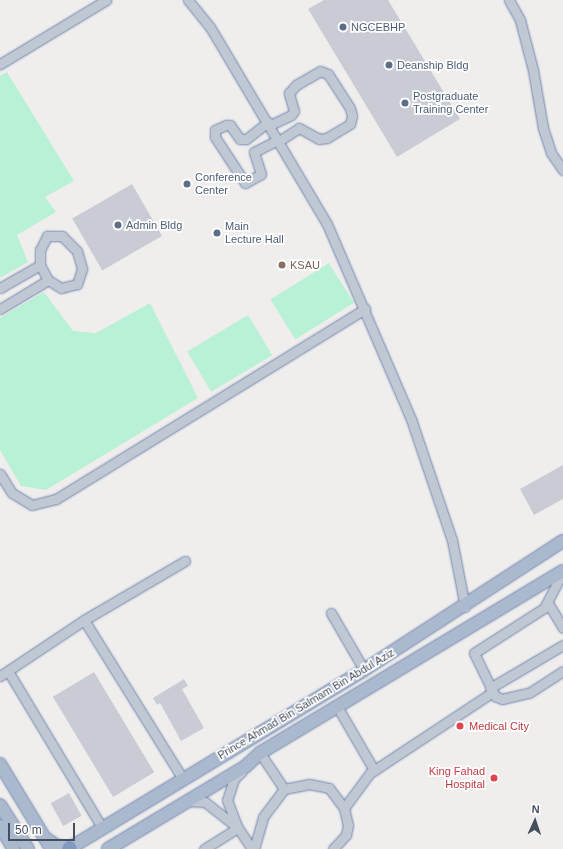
<!DOCTYPE html>
<html>
<head>
<meta charset="utf-8">
<style>
	body { margin:0 }
	#map { position:relative; width:563px; height:849px; overflow:hidden; background:#f0eeed; font-family:Arial,sans-serif }
	div>[style] { position:absolute }
	.green>* { inset:0; background:#b8f1d5; transform-origin:0 0 }
	.building>* { inset:0; background:#c9ccd4; transform-origin:0 0 }
	.roads { filter:drop-shadow(0 0 1px #6d84ac) drop-shadow(0 0 1px #6d84ac) }
	.minor>* { height:9px; margin:-4.5px; padding:0 4.5px; transform-origin:4.5px; border-radius:4.5px; background:#c0c8d4 }
	.major>* { height:12px; margin:-6px; padding:0 6px; transform-origin:6px; border-radius:6px; background:#abb9cf }
	.highway>* { height:14px; margin:-7px; padding:0 7px; transform-origin:7px; border-radius:7px; background:#8299c0 }
	.dots>* { width:11px; height:11px; translate:-50% -50%; box-sizing:border-box; border:2px solid #fff; border-radius:50% }
	span { translate:-50% -50%; white-space:nowrap; text-align:center; line-height:1.15; -webkit-text-stroke:3.5px #fff; paint-order:stroke }
	.service-label { font-size:11px; color:#4e5e75 }
	.left { translate:0 -50%; text-align:left }
	.education-label { font-size:11px; color:#785e54 }
	.street-label { font-size:11px; color:#454e5c }
	.health-label { font-size:11px; color:#be3a42 }
	.right { translate:-100% -50%; text-align:right }
	.north { position:absolute; left:515px; top:801px; width:40px; height:40px; -webkit-text-stroke:3px #fff; paint-order:stroke; rotate:3deg; font-size:11px; font-weight:700; line-height:16px; text-align:center; color:#454e5c }
	.north::after { content:''; display:block; margin:auto; width:14px; height:18px; background:#454e5c; clip-path:polygon(50% 0,100% 100%,50% 72%,0 100%) }
	.scale { position:absolute; left:8px; top:823px; width:67px; height:18px; box-sizing:border-box; border:2px solid #454e5c; border-top:0; padding-left:5px; font-size:12px; line-height:14px; white-space:nowrap; color:#454e5c; -webkit-text-stroke:3px #fff; paint-order:stroke }
</style>
</head>
<body>
<div id="map">
	<div class="green">
		<i style="clip-path:polygon(7px 72px,74px 181px,45px 197px,56px 212px,17px 235px,28px 262px,0 278px,0 76px)"></i>
		<i style="left:329px;top:263px;width:47px;height:69px;rotate:58deg"></i>
		<i style="clip-path:polygon(44px 292px,73px 331px,96px 333px,150px 303px,198px 398px,46px 490px,21px 486px,0 450px,0 318px)"></i>
		<i style="left:248px;top:315px;width:47px;height:71px;rotate:59deg"></i>
	</div>
	<div class="building">
		<i style="clip-path:polygon(324px 0,388px 0,460px 119px,397px 157px,308px 9px)"></i>
		<i style="left:132px;top:184px;width:60px;height:69px;rotate:60deg"></i>
		<i style="clip-path:polygon(563px 465px,563px 499px,534px 515px,520px 489px)"></i>
		<i style="left:94px;top:672px;width:117px;height:48px;rotate:59deg"></i>
		<i style="clip-path:polygon(184px 679px,188px 686px,182px 689px,204px 728px,181px 741px,160px 703px,157px 705px,153px 698px)"></i>
		<i style="left:69px;top:793px;width:26px;height:21px;rotate:61deg"></i>
	</div>
	<div class="roads">
		<div class="minor">
			<i style="left:188px;top:0;width:35px;rotate:51deg"></i>
			<i style="left:210px;top:27px;width:229px;rotate:59.3deg"></i>
			<i style="left:327px;top:224px;width:212px;rotate:66.7deg"></i>
			<i style="left:411px;top:419px;width:128px;rotate:71.3deg"></i>
			<i style="left:452px;top:540px;width:68px;rotate:79deg"></i>
			<i style="left:509px;top:0;width:23px;rotate:61deg"></i>
			<i style="left:520px;top:20px;width:52px;rotate:75.4deg"></i>
			<i style="left:533px;top:70px;width:59px;rotate:80.2deg"></i>
			<i style="left:543px;top:128px;width:26px;rotate:72deg"></i>
			<i style="left:551px;top:153px;width:21px;rotate:55deg"></i>
			<i style="left:0;top:64px;width:124px;rotate:-31.1deg"></i>
			<i style="left:268px;top:122px;width:28px;rotate:142deg"></i>
			<i style="left:246px;top:139px;width:6px;rotate:180deg"></i>
			<i style="left:240px;top:139px;width:17px;rotate:-126deg"></i>
			<i style="left:230px;top:125px;width:4px;rotate:180deg"></i>
			<i style="left:226px;top:125px;width:12px;rotate:156deg"></i>
			<i style="left:215px;top:130px;width:7px;rotate:90deg"></i>
			<i style="left:215px;top:137px;width:55px;rotate:56.9deg"></i>
			<i style="left:245px;top:183px;width:18px;rotate:-29deg"></i>
			<i style="left:261px;top:174px;width:23px;rotate:-108deg"></i>
			<i style="left:254px;top:152px;width:27px;rotate:-27deg"></i>
			<i style="left:270px;top:125px;width:23px;rotate:-25deg"></i>
			<i style="left:291px;top:115px;width:5px;rotate:-53deg"></i>
			<i style="left:294px;top:111px;width:19px;rotate:-106deg"></i>
			<i style="left:289px;top:93px;width:11px;rotate:-49deg"></i>
			<i style="left:296px;top:85px;width:28px;rotate:-30deg"></i>
			<i style="left:320px;top:71px;width:9px;rotate:21deg"></i>
			<i style="left:328px;top:74px;width:40px;rotate:57.1deg"></i>
			<i style="left:350px;top:108px;width:8px;rotate:76deg"></i>
			<i style="left:352px;top:116px;width:8px;rotate:104deg"></i>
			<i style="left:350px;top:124px;width:27px;rotate:149deg"></i>
			<i style="left:327px;top:138px;width:8px;rotate:173deg"></i>
			<i style="left:319px;top:139px;width:23px;rotate:-151deg"></i>
			<i style="left:299px;top:128px;width:24px;rotate:147deg"></i>
			<i style="left:47px;top:236px;width:15px"></i>
			<i style="left:62px;top:236px;width:21px;rotate:45deg"></i>
			<i style="left:77px;top:251px;width:19px;rotate:74deg"></i>
			<i style="left:82px;top:269px;width:16px;rotate:108deg"></i>
			<i style="left:77px;top:284px;width:16px;rotate:166deg"></i>
			<i style="left:61px;top:288px;width:15px;rotate:-148deg"></i>
			<i style="left:48px;top:280px;width:17px;rotate:-118deg"></i>
			<i style="left:40px;top:265px;width:15px;rotate:-90deg"></i>
			<i style="left:40px;top:250px;width:16px;rotate:-63deg"></i>
			<i style="left:0;top:288px;width:46px;rotate:-29.9deg"></i>
			<i style="left:0;top:309px;width:56px;rotate:-31.1deg"></i>
			<i style="left:0;top:474px;width:22px;rotate:58deg"></i>
			<i style="left:12px;top:493px;width:23px;rotate:31deg"></i>
			<i style="left:32px;top:505px;width:25px;rotate:-14deg"></i>
			<i style="left:56px;top:499px;width:363px;rotate:-31.6deg"></i>
			<i style="left:563px;top:572px;width:41px;rotate:117.8deg"></i>
			<i style="left:544px;top:608px;width:83px;rotate:147.3deg"></i>
			<i style="left:474px;top:653px;width:48px;rotate:64deg"></i>
			<i style="left:495px;top:696px;width:8px;rotate:23deg"></i>
			<i style="left:502px;top:699px;width:28px;rotate:-13deg"></i>
			<i style="left:529px;top:693px;width:40px;rotate:-32.9deg"></i>
			<i style="left:548px;top:603px;width:29px;rotate:59deg"></i>
			<i style="left:331px;top:613px;width:66px;rotate:59.9deg"></i>
			<i style="left:84px;top:620px;width:187px;rotate:58.1deg"></i>
			<i style="left:8px;top:671px;width:184px;rotate:59deg"></i>
			<i style="left:0;top:676px;width:101px;rotate:-33.7deg"></i>
			<i style="left:84px;top:620px;width:117px;rotate:-30.3deg"></i>
			<i style="left:490px;top:688px;width:85px;rotate:-30.5deg"></i>
			<i style="left:338px;top:708px;width:72px;rotate:59.9deg"></i>
			<i style="left:260px;top:753px;width:43px;rotate:56.3deg"></i>
			<i style="left:284px;top:789px;width:25px;rotate:-11deg"></i>
			<i style="left:309px;top:784px;width:20px;rotate:11deg"></i>
			<i style="left:329px;top:788px;width:25px;rotate:53deg"></i>
			<i style="left:344px;top:808px;width:17px;rotate:77deg"></i>
			<i style="left:348px;top:825px;width:10px;rotate:101deg"></i>
			<i style="left:346px;top:835px;width:19px;rotate:133deg"></i>
			<i style="left:242px;top:771px;width:11px;rotate:135deg"></i>
			<i style="left:234px;top:779px;width:22px;rotate:108deg"></i>
			<i style="left:227px;top:800px;width:30px;rotate:69deg"></i>
			<i style="left:238px;top:828px;width:25px;rotate:56deg"></i>
			<i style="left:187px;top:801px;width:18px;rotate:3deg"></i>
			<i style="left:205px;top:802px;width:42px;rotate:38.2deg"></i>
			<i style="left:344px;top:808px;width:44px;rotate:-53.4deg"></i>
			<i style="left:370px;top:773px;width:147px;rotate:-33.4deg"></i>
			<i style="left:204px;top:849px;width:40px;rotate:-32deg"></i>
			<i style="left:254px;top:849px;width:33px;rotate:-74deg"></i>
			<i style="left:263px;top:817px;width:35px;rotate:-53deg"></i>
		</div>
		<div class="major">
			<i style="left:0;top:764px;width:95px;rotate:58.8deg"></i>
			<i style="left:0;top:805px;width:52px;rotate:57.5deg"></i>
			<i style="left:0;top:826px;width:27px;rotate:59deg"></i>
			<i style="left:45px;top:838px;width:14px;rotate:34deg"></i>
			<i style="left:57px;top:846px;width:13px;rotate:9deg"></i>
			<i style="left:70px;top:848px;width:344px;rotate:-31.2deg"></i>
			<i style="left:364px;top:670px;width:237px;rotate:-33deg"></i>
			<i style="left:108px;top:849px;width:161px;rotate:-31deg"></i>
			<i style="left:246px;top:766px;width:19px;rotate:-43deg"></i>
			<i style="left:260px;top:753px;width:353px;rotate:-31deg"></i>
		</div>
		<div class="highway">
			<i style="left:69px;top:849px;width:1px;rotate:-45deg"></i>
		</div>
	</div>
	<div class="dots">
		<i style="left:343px;top:27px;background:#5c6f8a"></i>
		<i style="left:389px;top:65px;background:#5c6f8a"></i>
		<i style="left:405px;top:103px;background:#5c6f8a"></i>
		<i style="left:187px;top:184px;background:#5c6f8a"></i>
		<i style="left:118px;top:225px;background:#5c6f8a"></i>
		<i style="left:217px;top:233px;background:#5c6f8a"></i>
		<i style="left:282px;top:265px;background:#8d6e63"></i>
		<i style="left:460px;top:726px;background:#e0444e"></i>
		<i style="left:494px;top:778px;background:#e0444e"></i>
	</div>
	<div class="service-label">
		<span class="left" style="left:351px;top:27px">NGCEBHP</span>
		<span class="left" style="left:397px;top:65px">Deanship Bldg</span>
		<span class="left" style="left:413px;top:103px">Postgraduate<br>Training Center</span>
		<span class="left" style="left:195px;top:184px">Conference<br>Center</span>
		<span class="left" style="left:126px;top:225px">Admin Bldg</span>
		<span class="left" style="left:225px;top:233px">Main<br>Lecture Hall</span>
	</div>
	<div class="education-label">
		<span class="left" style="left:290px;top:265px">KSAU</span>
	</div>
	<div class="street-label">
		<span style="left:306px;top:704px;rotate:-31deg">Prince Ahmad Bin Salmam Bin Abdul Aziz</span>
	</div>
	<div class="health-label">
		<span class="left" style="left:469px;top:726px">Medical City</span>
		<span class="right" style="left:485px;top:778px">King Fahad<br>Hospital</span>
	</div>
	<div class="north">N</div>
	<div class="scale">50 m</div>
</div>
</body>
</html>
